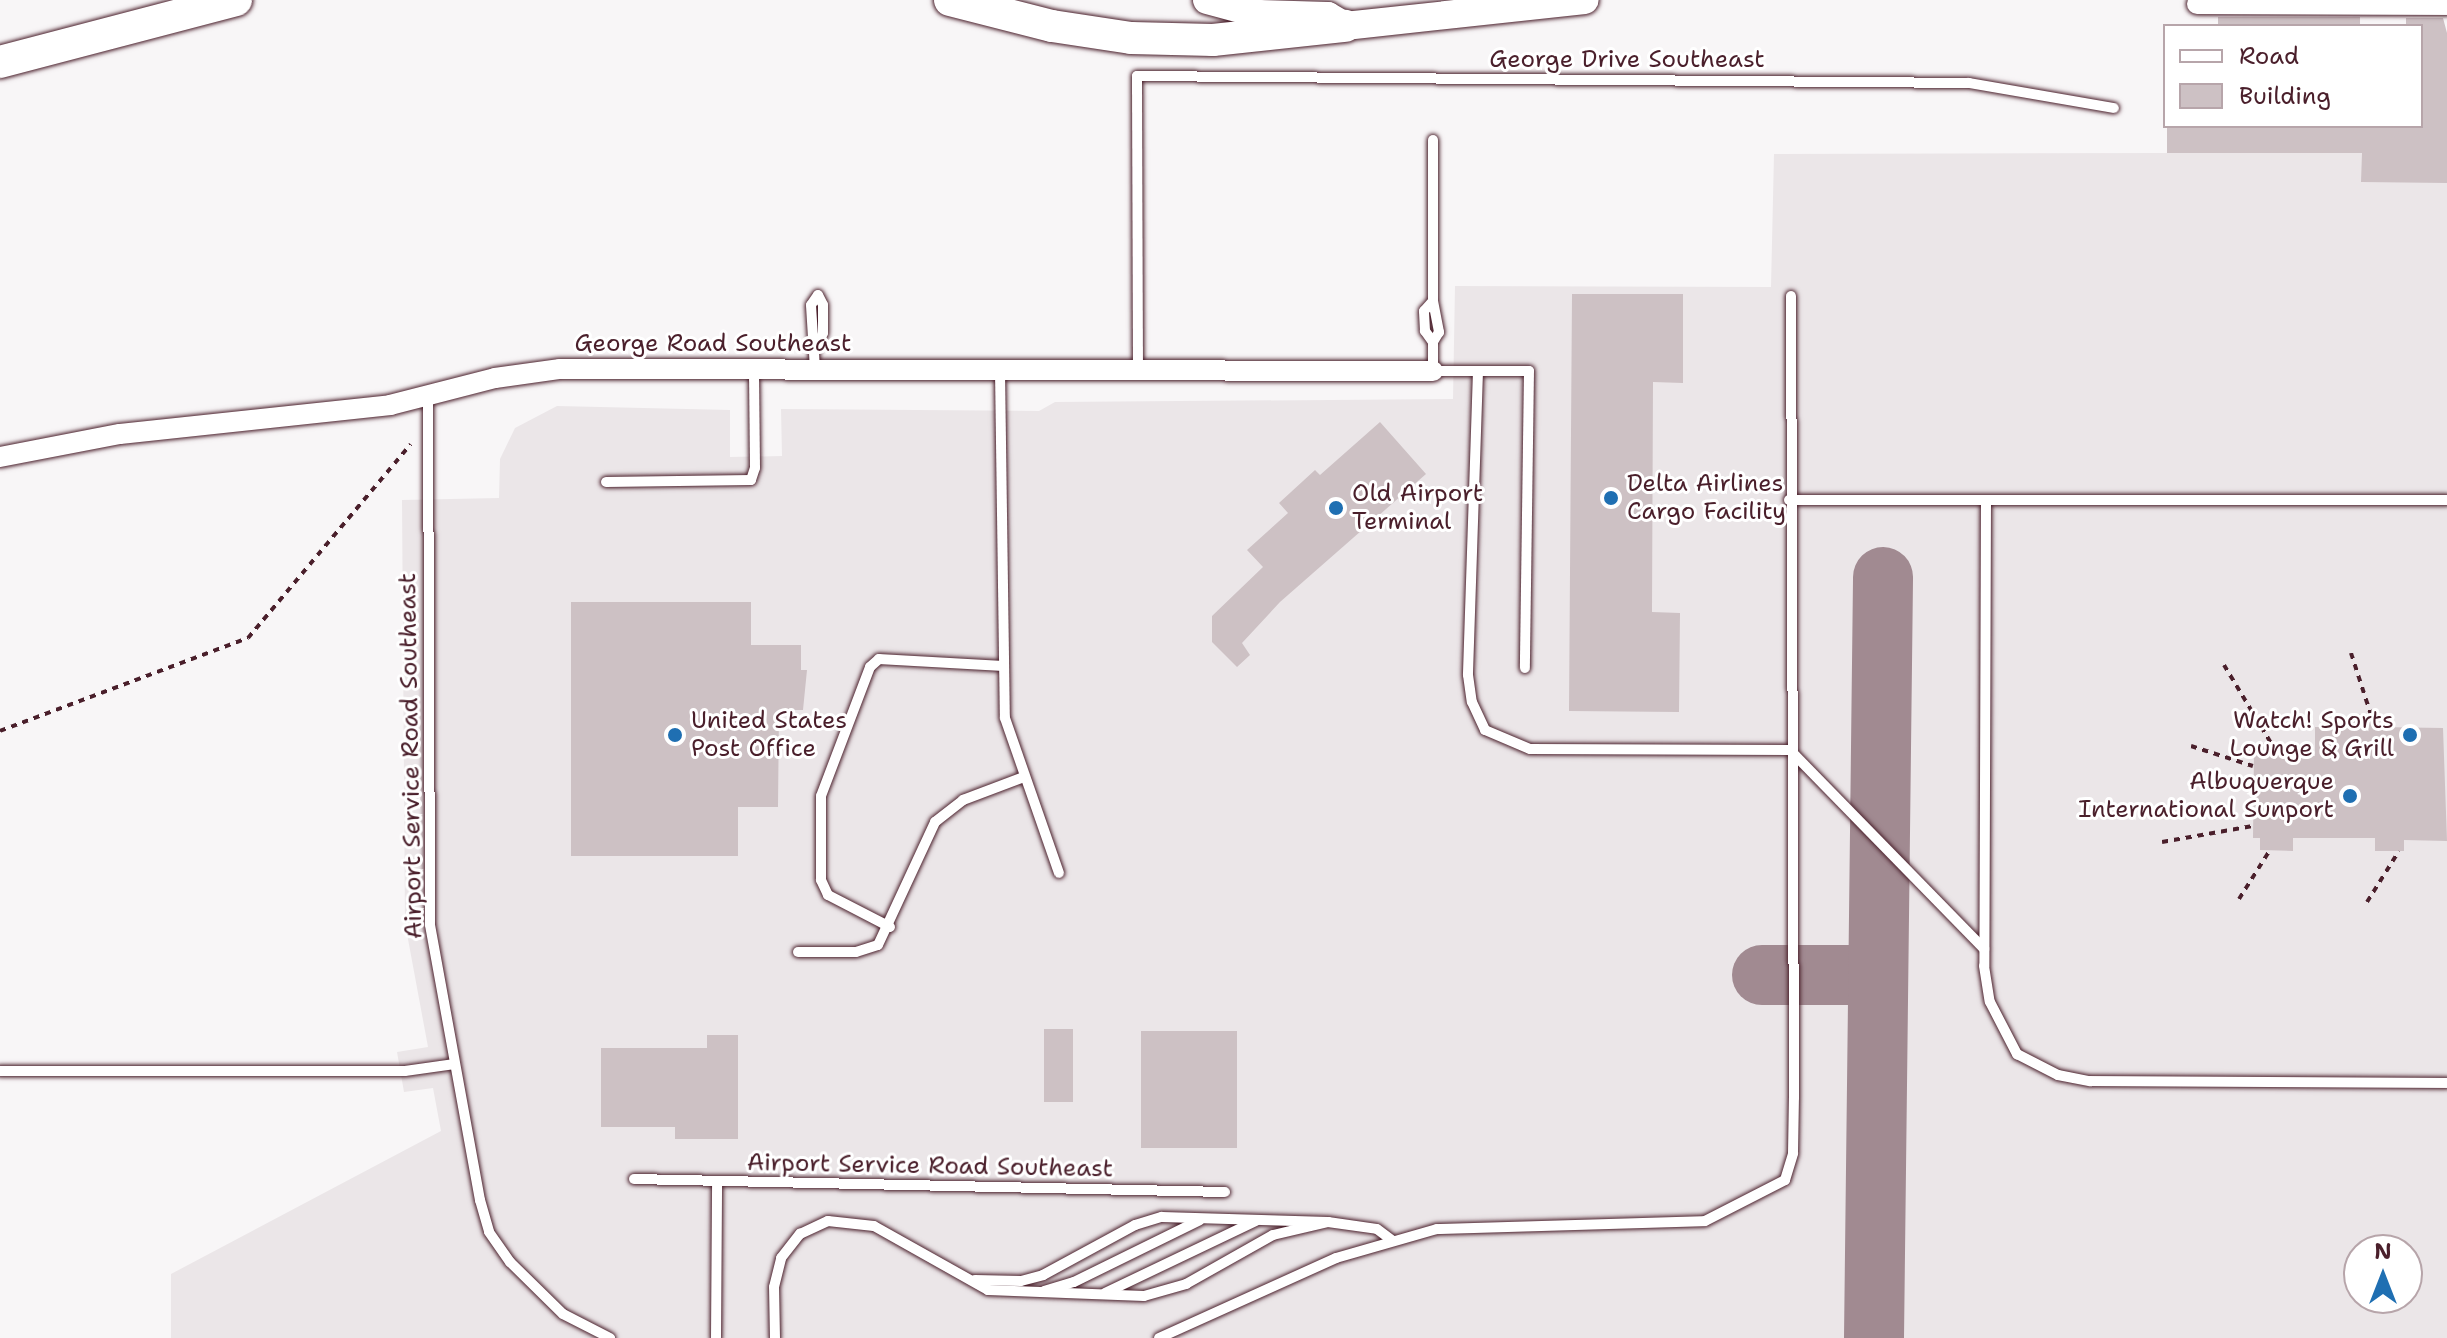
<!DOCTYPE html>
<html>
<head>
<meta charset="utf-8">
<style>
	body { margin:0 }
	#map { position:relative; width:2447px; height:1338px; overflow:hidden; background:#f8f6f7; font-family:"Shantell Sans",sans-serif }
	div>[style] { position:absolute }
	.built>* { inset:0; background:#ebe6e8 }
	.taxiway>* { height:60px; margin:-30px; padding:0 30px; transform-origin:30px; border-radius:30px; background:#a18a91 }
	.building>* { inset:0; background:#cdc1c4; transform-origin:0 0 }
	.path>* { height:4px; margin-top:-2px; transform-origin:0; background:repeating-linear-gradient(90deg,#4a1f2b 0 6px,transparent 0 12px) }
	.roads { filter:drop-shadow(0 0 2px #4a1f2b) drop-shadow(0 0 2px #4a1f2b) }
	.lane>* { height:10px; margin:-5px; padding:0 5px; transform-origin:5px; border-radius:5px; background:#fff }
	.street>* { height:20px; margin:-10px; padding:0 10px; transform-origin:10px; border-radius:10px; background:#fff }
	.secondary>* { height:28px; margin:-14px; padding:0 14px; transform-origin:14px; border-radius:14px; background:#fff }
	.primary>* { height:32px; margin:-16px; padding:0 16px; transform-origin:16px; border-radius:16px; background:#fff }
	.dots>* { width:22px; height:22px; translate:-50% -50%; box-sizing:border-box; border:4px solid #fff; border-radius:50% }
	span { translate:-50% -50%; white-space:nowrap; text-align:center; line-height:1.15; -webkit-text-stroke:6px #fff; paint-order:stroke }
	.street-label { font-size:24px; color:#4a1f2b }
	.poi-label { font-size:24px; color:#4a1f2b }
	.left { translate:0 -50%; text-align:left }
	.right { translate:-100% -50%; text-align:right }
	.legend { position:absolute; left:2163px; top:24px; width:260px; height:104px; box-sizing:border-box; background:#fff; border:2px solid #b7a5aa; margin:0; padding:10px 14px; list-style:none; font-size:24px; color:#4a1f2b }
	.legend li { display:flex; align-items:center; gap:16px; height:40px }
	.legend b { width:40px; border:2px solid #b7a5aa }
	.north { position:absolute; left:2343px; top:1234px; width:80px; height:80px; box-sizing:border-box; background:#fff; border:2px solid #b7a5aa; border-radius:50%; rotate:0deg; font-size:22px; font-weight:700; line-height:32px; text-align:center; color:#4a1f2b }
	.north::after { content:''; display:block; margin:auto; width:28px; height:36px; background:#1f6fb2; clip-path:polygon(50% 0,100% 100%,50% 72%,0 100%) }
</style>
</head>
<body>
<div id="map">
	<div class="built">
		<i style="clip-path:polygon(evenodd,2406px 25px,2440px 25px,2440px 33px,2447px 33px,2447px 1338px,171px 1338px,171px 1274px,441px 1131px,433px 1088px,404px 1092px,397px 1052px,428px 1047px,405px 923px,402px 500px,499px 498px,500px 459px,515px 428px,557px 406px,730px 410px,730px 457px,782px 456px,781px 409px,1039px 411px,1055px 402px,1453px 399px,1455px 286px,1771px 287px,1774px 154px,2166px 153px,2421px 126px,2421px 26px,2406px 25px,2359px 1250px,2407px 1250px,2407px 1298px,2359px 1298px,2359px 1250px)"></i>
	</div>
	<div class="taxiway">
		<i style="left:1762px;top:975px;width:116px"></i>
		<i style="left:1874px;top:1338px;width:761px;rotate:-89.32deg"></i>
	</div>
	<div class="building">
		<i style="left:2218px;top:17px;width:142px;height:9px"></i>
		<i style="clip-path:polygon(2406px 18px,2443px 18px,2447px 33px,2447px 183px,2361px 182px,2362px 153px,2167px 153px,2167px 126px,2421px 126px,2421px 26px,2406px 26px)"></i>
		<i style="clip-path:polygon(1572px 294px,1683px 294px,1683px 383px,1653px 382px,1652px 612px,1680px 613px,1679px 712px,1569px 711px)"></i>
		<i style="clip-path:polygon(1380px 422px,1426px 474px,1280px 602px,1242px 643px,1250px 655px,1237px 667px,1212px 642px,1212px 616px,1263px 567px,1247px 550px,1288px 513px,1279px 503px,1315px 470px,1320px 475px)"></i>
		<i style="clip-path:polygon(571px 602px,751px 602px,751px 645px,801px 645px,801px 670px,807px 670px,803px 710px,779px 710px,778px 807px,738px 807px,738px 856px,571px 856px)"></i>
		<i style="clip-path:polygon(2352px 714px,2377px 715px,2377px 727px,2443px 728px,2447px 841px,2404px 840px,2404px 851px,2375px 851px,2375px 838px,2293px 838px,2293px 851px,2260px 850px,2260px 838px,2253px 838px,2254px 752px,2260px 753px,2260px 743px,2280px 743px,2280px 755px,2315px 756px,2315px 727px,2352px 727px)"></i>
		<i style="left:1044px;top:1029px;width:29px;height:73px"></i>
		<i style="left:1141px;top:1031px;width:96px;height:117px"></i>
		<i style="clip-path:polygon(707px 1035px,738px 1035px,738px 1139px,675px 1139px,675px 1127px,601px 1127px,601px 1048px,707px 1048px)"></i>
	</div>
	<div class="path">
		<i style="left:2351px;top:653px;width:65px;rotate:72.1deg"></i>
		<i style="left:2224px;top:665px;width:91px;rotate:58.9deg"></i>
		<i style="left:0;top:731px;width:265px;rotate:-20.6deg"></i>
		<i style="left:248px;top:638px;width:253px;rotate:-50deg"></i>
		<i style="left:2191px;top:746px;width:65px;rotate:17.9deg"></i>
		<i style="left:2162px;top:842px;width:92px;rotate:-10deg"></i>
		<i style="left:2239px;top:899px;width:58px;rotate:-57.7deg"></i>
		<i style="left:2367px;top:902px;width:60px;rotate:-57.9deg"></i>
	</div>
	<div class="roads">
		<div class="lane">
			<i style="left:1433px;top:140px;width:161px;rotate:90deg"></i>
			<i style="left:1433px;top:301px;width:32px;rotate:79deg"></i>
			<i style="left:1439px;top:332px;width:12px;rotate:121deg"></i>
			<i style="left:1433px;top:342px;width:29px;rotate:90deg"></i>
			<i style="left:1433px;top:371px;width:45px"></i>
			<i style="left:1478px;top:371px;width:304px;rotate:91.9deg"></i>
			<i style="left:1468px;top:675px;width:27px;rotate:82deg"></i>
			<i style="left:1472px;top:702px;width:31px;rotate:65deg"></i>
			<i style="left:1485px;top:730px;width:49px;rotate:22.9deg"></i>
			<i style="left:1530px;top:749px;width:260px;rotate:0.2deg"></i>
			<i style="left:1790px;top:750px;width:278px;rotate:45.7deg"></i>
			<i style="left:1433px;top:342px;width:14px;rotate:-126deg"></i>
			<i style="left:1425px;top:331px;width:20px;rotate:-93deg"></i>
			<i style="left:1424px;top:311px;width:13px;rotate:-48deg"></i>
			<i style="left:815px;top:369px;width:64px;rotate:-93.6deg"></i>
			<i style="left:811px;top:305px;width:12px;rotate:-55deg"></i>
			<i style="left:818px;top:295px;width:11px;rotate:63deg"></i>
			<i style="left:823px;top:305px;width:28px;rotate:90deg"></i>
			<i style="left:823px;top:333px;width:17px;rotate:115deg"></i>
			<i style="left:1000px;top:371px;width:347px;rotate:89.2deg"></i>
			<i style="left:1005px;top:718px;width:164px;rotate:70.8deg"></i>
			<i style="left:1138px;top:371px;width:295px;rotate:-90.2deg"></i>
			<i style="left:1137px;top:76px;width:832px;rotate:0.48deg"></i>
			<i style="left:1969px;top:83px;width:147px;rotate:9.8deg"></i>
			<i style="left:1478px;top:371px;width:51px"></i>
			<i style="left:1529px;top:371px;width:297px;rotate:90.8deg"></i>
			<i style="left:428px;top:398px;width:527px;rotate:89.78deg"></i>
			<i style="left:430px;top:925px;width:280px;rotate:79.7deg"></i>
			<i style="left:480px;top:1200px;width:33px;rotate:74deg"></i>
			<i style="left:489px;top:1232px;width:37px;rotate:55deg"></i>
			<i style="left:510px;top:1262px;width:74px;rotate:44.5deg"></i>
			<i style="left:563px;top:1314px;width:53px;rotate:27.1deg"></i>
			<i style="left:606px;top:482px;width:145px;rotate:-0.8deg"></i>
			<i style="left:751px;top:480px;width:13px;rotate:-72deg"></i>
			<i style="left:755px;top:468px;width:99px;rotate:-90.6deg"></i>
			<i style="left:1789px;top:500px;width:658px"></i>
			<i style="left:1986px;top:500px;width:466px;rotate:90.2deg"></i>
			<i style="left:1984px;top:966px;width:36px;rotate:81deg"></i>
			<i style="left:1990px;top:1002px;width:59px;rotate:62.6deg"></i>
			<i style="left:2017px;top:1054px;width:46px;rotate:27.1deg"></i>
			<i style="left:2058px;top:1075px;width:33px;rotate:11deg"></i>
			<i style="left:2090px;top:1081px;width:357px;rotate:0.3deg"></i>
			<i style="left:890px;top:927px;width:70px;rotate:-152.7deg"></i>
			<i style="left:828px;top:895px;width:17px;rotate:-115deg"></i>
			<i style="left:821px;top:880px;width:84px;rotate:-90deg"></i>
			<i style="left:821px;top:796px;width:138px;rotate:-69.2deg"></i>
			<i style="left:870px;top:667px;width:12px;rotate:-42deg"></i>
			<i style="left:879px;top:659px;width:124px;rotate:3.2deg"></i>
			<i style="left:798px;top:952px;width:58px"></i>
			<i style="left:856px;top:952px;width:23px;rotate:-18deg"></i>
			<i style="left:878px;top:945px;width:136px;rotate:-65.1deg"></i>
			<i style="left:935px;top:822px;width:36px;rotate:-38deg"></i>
			<i style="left:963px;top:800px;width:65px;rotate:-20.7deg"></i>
			<i style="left:0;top:1071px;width:405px"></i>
			<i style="left:405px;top:1071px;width:50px;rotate:-8deg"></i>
			<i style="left:634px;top:1179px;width:591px;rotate:1.26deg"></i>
			<i style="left:975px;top:1280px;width:46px;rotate:1.2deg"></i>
			<i style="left:1021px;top:1281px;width:23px;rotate:-15deg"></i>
			<i style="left:1043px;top:1275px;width:105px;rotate:-28.5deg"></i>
			<i style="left:1135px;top:1225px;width:28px;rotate:-17deg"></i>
			<i style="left:1162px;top:1217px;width:166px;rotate:1.7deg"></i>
			<i style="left:1328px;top:1222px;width:49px;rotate:8.1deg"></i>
			<i style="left:1377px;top:1229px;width:20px;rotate:37deg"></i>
			<i style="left:1044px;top:1291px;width:31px;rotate:-17deg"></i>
			<i style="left:1074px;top:1282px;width:140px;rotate:-26.2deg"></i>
			<i style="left:1105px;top:1293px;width:167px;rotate:-25.5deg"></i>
			<i style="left:716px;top:1338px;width:157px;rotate:-89.6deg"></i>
			<i style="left:775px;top:1338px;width:51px;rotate:-91.1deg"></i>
			<i style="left:774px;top:1287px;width:30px;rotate:-76deg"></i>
			<i style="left:781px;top:1258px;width:31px;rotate:-52deg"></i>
			<i style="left:800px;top:1234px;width:31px;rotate:-25deg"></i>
			<i style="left:828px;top:1221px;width:46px;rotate:6.2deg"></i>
			<i style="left:874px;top:1226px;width:131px;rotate:29.3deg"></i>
			<i style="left:988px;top:1290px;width:156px;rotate:2.2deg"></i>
			<i style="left:1144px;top:1296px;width:44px;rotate:-15.9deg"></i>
			<i style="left:1186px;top:1284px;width:100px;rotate:-29.4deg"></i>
			<i style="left:1273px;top:1235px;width:57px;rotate:-13.3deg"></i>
			<i style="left:1159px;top:1338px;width:194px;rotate:-24.3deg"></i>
			<i style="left:1336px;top:1258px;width:105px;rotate:-16deg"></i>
			<i style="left:1437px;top:1229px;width:268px;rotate:-1.7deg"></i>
			<i style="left:1705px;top:1221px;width:90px;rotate:-27.1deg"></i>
			<i style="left:1785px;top:1180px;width:28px;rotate:-73deg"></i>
			<i style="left:1793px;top:1153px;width:55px;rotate:-89deg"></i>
			<i style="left:1794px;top:1098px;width:802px;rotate:-90.21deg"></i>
		</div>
		<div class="street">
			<i style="left:2197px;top:4px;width:250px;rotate:0.2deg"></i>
			<i style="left:0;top:457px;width:122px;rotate:-10.9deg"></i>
			<i style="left:120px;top:434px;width:272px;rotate:-6.1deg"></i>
			<i style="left:390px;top:405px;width:108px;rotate:-14.4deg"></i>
			<i style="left:495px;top:378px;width:66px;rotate:-7.9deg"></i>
			<i style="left:560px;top:369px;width:873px;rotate:0.13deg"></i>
		</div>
		<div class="secondary">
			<i style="left:1207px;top:0;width:54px;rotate:15.1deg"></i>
			<i style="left:1259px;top:14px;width:69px;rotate:1.7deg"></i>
			<i style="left:1328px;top:16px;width:20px;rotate:30deg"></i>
			<i style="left:1345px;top:26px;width:241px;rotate:-6.2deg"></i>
		</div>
		<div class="primary">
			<i style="left:950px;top:0;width:105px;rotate:14.3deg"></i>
			<i style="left:1052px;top:26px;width:80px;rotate:8.6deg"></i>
			<i style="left:1131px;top:38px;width:82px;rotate:1.4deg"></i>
			<i style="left:1213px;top:40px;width:133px;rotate:-6.1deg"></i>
			<i style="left:0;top:62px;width:244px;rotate:-14.7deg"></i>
		</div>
	</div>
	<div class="dots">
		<i style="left:1611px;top:498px;background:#1f6fb2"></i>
		<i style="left:1336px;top:508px;background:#1f6fb2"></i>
		<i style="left:675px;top:735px;background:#1f6fb2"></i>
		<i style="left:2410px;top:735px;background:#1f6fb2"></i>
		<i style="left:2350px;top:796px;background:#1f6fb2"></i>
	</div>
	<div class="street-label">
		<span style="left:1627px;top:60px">George Drive Southeast</span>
		<span style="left:713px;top:344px">George Road Southeast</span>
		<span style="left:411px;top:756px;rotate:-91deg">Airport Service Road Southeast</span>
		<span style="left:930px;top:1166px;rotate:1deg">Airport Service Road Southeast</span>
	</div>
	<div class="poi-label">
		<span class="left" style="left:1627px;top:498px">Delta Airlines<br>Cargo Facility</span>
		<span class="left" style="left:1352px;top:508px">Old Airport<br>Terminal</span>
		<span class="left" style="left:691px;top:735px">United States<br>Post Office</span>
		<span class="right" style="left:2394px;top:735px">Watch! Sports<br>Lounge &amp; Grill</span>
		<span class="right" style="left:2334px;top:796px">Albuquerque<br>International Sunport</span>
	</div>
	<ul class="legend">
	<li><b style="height:10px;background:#fff"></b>Road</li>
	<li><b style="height:22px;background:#cdc1c4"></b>Building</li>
	</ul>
	<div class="north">N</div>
</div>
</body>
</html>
